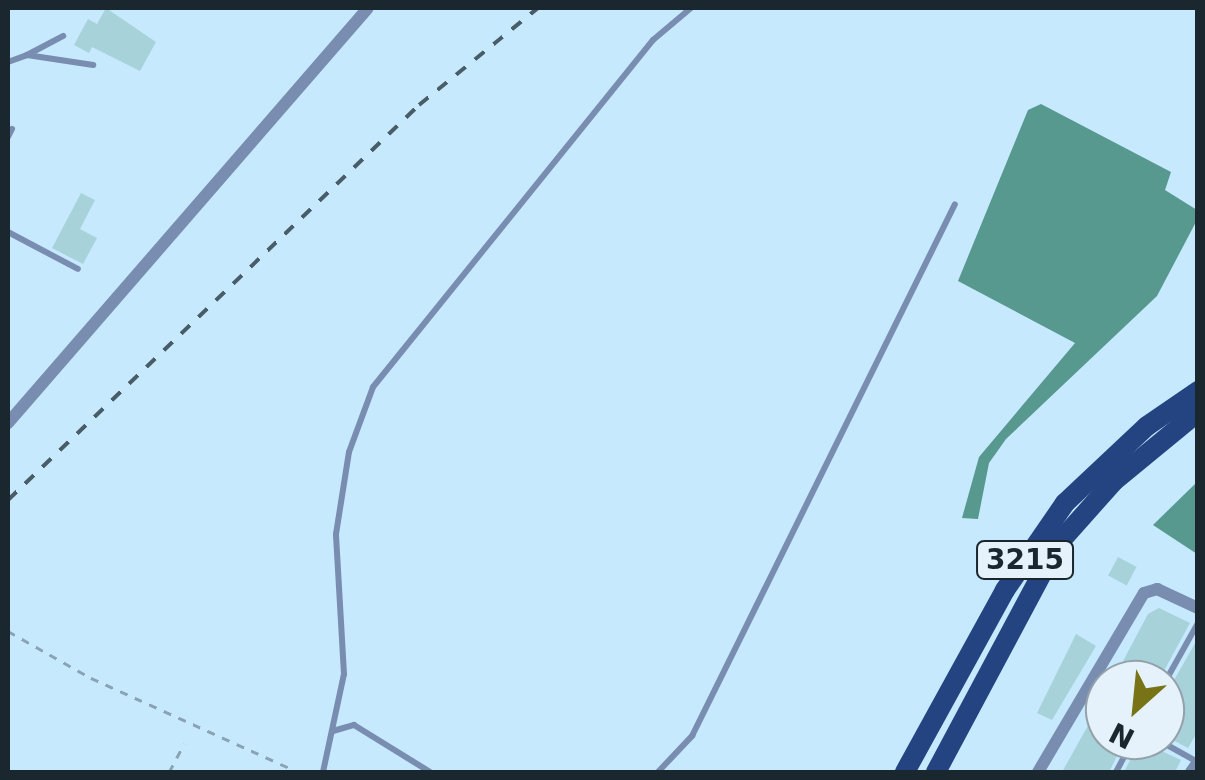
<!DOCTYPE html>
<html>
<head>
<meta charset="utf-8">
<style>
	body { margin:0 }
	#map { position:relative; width:1205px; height:780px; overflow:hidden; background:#c6e9fe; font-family:"DejaVu Sans",sans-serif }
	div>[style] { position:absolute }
	.water>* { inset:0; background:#57988f }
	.building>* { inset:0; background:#a7d2da; transform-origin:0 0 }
	.path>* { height:2.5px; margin-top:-1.25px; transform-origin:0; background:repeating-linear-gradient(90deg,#88a3b3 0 8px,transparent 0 16px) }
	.service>* { height:6px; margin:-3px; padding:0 3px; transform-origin:3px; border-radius:3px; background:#798db0 }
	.minor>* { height:12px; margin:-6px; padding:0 6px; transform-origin:6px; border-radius:6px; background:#798db0 }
	.primary>* { height:20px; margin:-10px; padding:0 10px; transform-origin:10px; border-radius:10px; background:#244481 }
	.rail>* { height:4px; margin-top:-2px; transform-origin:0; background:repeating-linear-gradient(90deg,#495d68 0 12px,transparent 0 24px) }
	span { translate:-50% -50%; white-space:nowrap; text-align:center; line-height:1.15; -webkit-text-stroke:9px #e5f2fb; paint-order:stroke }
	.shield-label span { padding:2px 8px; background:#e5f2fb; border:2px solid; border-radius:8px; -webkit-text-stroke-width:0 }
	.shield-label { font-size:28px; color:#1a272f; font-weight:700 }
	.frame { position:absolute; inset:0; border:10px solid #1a272f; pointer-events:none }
	.north { position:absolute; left:1085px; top:660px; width:100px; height:100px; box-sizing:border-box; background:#e5f2fb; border:2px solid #94a1a9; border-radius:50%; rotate:207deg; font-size:28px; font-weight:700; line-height:40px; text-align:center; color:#1a272f }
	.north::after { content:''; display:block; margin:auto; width:35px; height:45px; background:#787316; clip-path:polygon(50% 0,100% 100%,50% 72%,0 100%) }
</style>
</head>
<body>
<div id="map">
	<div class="water">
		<i style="clip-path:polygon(1041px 104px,1171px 172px,1165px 190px,1197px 210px,1197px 220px,1157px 296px,1006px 439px,989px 463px,978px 519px,962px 518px,979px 457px,1075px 343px,958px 281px,1028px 110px)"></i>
		<i style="clip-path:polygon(1197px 482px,1197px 554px,1153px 525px)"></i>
	</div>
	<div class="building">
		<i style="clip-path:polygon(106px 8px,156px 42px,140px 71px,92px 47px,89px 53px,74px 45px,88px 19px,97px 24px)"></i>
		<i style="clip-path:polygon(81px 193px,95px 200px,80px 229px,97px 238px,83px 264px,52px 248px)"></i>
		<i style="left:1118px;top:557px;width:21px;height:21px;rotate:28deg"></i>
		<i style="clip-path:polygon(1159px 608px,1190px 623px,1159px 680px,1113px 680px,1148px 614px)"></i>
		<i style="clip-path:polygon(1076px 634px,1096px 646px,1052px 720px,1037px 713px)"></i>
		<i style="clip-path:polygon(1198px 638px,1198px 731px,1188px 748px,1165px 736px,1165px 696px)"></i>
		<i style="clip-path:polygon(1095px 713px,1105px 718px,1105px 740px,1125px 740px,1109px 772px,1062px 772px)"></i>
		<i style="clip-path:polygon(1140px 741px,1181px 760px,1175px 772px,1124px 772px)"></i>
	</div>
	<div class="path">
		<i style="left:8px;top:631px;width:95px;rotate:29.5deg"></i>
		<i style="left:91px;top:678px;width:227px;rotate:24.4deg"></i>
		<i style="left:169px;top:772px;width:32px;rotate:-62deg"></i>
	</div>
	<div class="service">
		<i style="left:27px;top:55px;width:41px;rotate:-27.8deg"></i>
		<i style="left:8px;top:62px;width:20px;rotate:-20deg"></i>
		<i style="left:27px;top:55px;width:67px;rotate:8.6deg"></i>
		<i style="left:8px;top:137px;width:9px;rotate:-63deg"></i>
		<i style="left:8px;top:232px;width:79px;rotate:27.9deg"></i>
		<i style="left:1165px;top:682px;width:68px;rotate:-60.8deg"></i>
		<i style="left:1082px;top:698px;width:26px;rotate:29deg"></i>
		<i style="left:333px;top:731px;width:22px;rotate:-16deg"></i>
		<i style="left:354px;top:725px;width:89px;rotate:31.7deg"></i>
		<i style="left:1158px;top:740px;width:43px;rotate:28.9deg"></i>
		<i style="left:323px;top:772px;width:100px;rotate:-77.9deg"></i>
		<i style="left:344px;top:674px;width:140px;rotate:-93.3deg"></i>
		<i style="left:336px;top:534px;width:83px;rotate:-81deg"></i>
		<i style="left:349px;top:452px;width:69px;rotate:-69.7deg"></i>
		<i style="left:373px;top:387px;width:446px;rotate:-51.1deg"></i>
		<i style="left:653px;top:40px;width:50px;rotate:-40.1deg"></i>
		<i style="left:658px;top:772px;width:50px;rotate:-46.6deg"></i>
		<i style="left:692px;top:736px;width:593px;rotate:-63.69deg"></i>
		<i style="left:1116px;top:772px;width:36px;rotate:-62deg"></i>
	</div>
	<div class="minor">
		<i style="left:8px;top:423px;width:549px;rotate:-49.06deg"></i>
		<i style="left:1038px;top:772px;width:208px;rotate:-59.4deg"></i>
		<i style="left:1144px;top:593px;width:14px;rotate:-17deg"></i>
		<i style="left:1157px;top:589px;width:45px;rotate:24.9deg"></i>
		<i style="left:1191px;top:772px;width:12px;rotate:-55deg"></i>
	</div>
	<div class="primary">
		<i style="left:905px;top:772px;width:208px;rotate:-61.2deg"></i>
		<i style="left:1005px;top:590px;width:106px;rotate:-55.4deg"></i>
		<i style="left:1065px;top:503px;width:112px;rotate:-43.2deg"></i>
		<i style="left:1147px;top:426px;width:62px;rotate:-34.5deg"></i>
		<i style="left:936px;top:772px;width:257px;rotate:-61.9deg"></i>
		<i style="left:1057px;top:545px;width:86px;rotate:-48.3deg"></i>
		<i style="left:1114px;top:481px;width:109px;rotate:-39.4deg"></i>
	</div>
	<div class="rail">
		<i style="left:8px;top:500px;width:570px;rotate:-43.86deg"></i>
		<i style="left:419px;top:105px;width:154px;rotate:-39.2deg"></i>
	</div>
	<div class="shield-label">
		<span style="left:1025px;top:560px">3215</span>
	</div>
	<div class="frame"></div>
	<div class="north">N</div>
</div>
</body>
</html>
